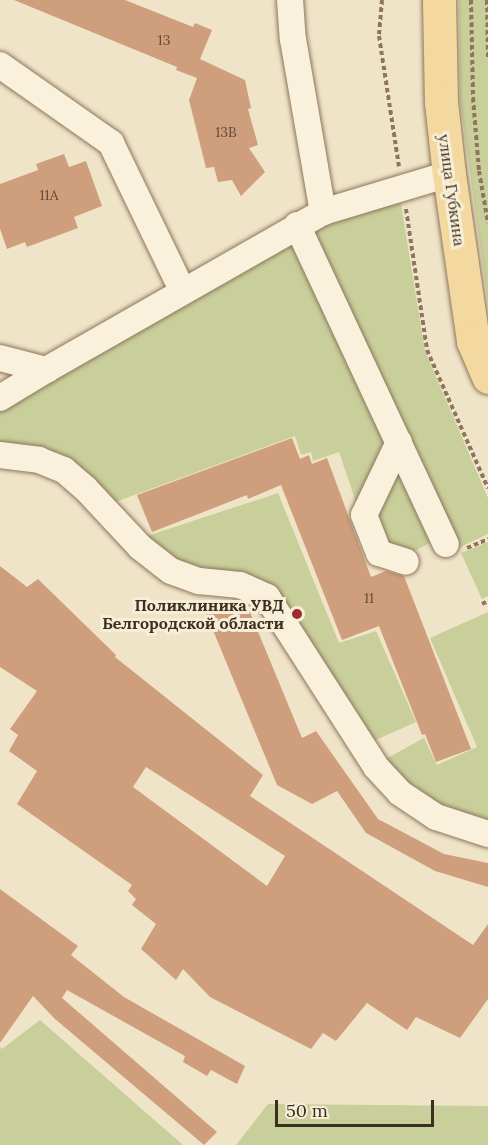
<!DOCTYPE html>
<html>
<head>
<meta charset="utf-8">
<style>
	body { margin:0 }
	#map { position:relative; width:488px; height:1145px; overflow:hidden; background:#f0e4c8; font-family:Lora,serif }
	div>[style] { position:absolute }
	.green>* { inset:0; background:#c9cf9b }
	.building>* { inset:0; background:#cf9f7d }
	.path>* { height:4px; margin-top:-2px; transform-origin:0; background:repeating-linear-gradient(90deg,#8d765c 0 4.5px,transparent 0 7.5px) }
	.roads { filter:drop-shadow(0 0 2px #8d765c) drop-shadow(0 0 2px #8d765c) }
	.minor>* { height:26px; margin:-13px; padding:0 13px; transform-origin:13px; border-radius:13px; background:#faf1dc }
	.major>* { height:33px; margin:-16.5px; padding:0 16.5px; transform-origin:16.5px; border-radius:16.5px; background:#f3d9a0 }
	.dots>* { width:16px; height:16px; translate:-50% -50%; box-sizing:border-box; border:3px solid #f7eed8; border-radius:50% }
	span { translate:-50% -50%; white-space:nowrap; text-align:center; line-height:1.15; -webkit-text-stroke:6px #f7eed8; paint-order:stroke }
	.number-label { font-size:14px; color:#624a37 }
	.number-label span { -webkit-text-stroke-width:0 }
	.street-label { font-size:16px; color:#3d2e20 }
	.poi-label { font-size:16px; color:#3d2e20; font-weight:700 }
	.right { translate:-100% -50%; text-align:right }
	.scale { position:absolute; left:275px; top:1100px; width:159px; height:27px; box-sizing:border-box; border:3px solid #3d2e20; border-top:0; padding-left:8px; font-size:18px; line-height:21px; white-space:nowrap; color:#3d2e20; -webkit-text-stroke:4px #f7eed8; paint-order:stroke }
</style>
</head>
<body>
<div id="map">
	<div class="green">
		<i style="clip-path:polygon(459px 0,488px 0,488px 303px,460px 100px)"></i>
		<i style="clip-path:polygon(400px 198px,425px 351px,488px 498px,488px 534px,458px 548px,305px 232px)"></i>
		<i style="clip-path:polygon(298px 237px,395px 442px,360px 514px,339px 452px,313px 461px,311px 452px,301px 455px,295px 436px,110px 504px,0 450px,0 411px)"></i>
		<i style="clip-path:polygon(399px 454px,438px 539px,406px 555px,384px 548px,370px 514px)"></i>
		<i style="clip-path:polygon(278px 493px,339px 643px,376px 631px,416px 722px,367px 744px,272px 592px,171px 563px,144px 537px)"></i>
		<i style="clip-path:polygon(488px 542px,488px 596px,482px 599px,461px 553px)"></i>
		<i style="clip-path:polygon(488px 612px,488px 826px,461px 822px,378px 763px,424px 738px,437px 765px,477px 747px,430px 638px)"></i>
		<i style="clip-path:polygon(40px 1020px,183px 1145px,0 1145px,0 1047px,2px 1049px)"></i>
		<i style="clip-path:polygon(268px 1104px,488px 1106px,488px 1145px,236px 1145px)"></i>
	</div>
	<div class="building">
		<i style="clip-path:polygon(14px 0,125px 0,193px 27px,195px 23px,212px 30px,200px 59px,245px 80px,251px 108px,248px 109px,258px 145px,249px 148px,265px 172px,241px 196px,232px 180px,218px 182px,214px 167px,206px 168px,189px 100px,197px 78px,176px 70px,177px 67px)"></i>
		<i style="clip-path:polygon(64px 154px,69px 167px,86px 161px,102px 206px,74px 217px,78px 228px,27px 247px,25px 242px,7px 249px,0 229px,0 184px,38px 170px,36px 164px)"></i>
		<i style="clip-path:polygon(292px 438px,300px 459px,309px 455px,312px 464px,327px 458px,371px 577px,386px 571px,404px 576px,471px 749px,436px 762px,425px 734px,422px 735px,379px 626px,342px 640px,281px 485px,248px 499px,247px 495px,152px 532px,137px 495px)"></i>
		<i style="clip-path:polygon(evenodd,0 566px,27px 587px,38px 579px,116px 655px,115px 657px,263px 775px,250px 796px,473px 945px,488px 924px,488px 999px,460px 1038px,416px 1017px,407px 1030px,367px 1003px,336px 1041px,323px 1033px,311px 1049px,210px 997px,183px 969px,176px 980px,141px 949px,156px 924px,132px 905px,136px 899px,128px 891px,132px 885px,17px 804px,37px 771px,9px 751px,18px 735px,10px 729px,37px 691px,0 667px,0 566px,146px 767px,285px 856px,267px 886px,133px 787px,146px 767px)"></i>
		<i style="clip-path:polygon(234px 599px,247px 605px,302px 738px,316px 731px,378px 819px,444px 854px,488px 863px,488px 887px,435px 871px,366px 833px,337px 791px,312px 804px,277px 785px,205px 611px)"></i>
		<i style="clip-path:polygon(0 889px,78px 946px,71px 955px,124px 997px,245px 1066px,237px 1084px,211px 1070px,207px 1076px,183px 1062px,185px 1056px,67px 990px,62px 998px,217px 1132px,204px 1145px,55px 1019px,33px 996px,0 1043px)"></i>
	</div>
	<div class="path">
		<i style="left:382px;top:0;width:36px;rotate:95deg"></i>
		<i style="left:379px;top:36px;width:132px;rotate:81.3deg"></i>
		<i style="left:471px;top:0;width:98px;rotate:88.8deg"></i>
		<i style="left:473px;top:98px;width:73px;rotate:85.3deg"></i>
		<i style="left:479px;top:171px;width:53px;rotate:80.2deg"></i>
		<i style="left:487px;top:0;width:58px;rotate:89deg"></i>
		<i style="left:406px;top:209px;width:143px;rotate:81.5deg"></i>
		<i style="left:427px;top:350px;width:151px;rotate:66.2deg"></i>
		<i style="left:467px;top:548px;width:23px;rotate:-23deg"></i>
		<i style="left:482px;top:604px;width:7px;rotate:-27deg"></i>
	</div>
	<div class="roads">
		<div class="minor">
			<i style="left:290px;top:0;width:39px;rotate:86deg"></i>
			<i style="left:293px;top:39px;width:176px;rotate:80.2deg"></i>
			<i style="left:0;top:65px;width:136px;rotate:35.1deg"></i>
			<i style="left:111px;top:143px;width:163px;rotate:64.2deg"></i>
			<i style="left:297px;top:225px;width:352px;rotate:65deg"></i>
			<i style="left:0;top:358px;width:48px;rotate:14.6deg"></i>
			<i style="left:46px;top:370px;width:319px;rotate:-29.7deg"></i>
			<i style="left:323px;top:212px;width:132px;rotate:-16.8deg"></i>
			<i style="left:0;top:398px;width:54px;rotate:-31.3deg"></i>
			<i style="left:399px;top:442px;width:81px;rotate:115.6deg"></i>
			<i style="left:364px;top:515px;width:41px;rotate:68.5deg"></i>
			<i style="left:379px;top:553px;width:28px;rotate:18deg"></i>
			<i style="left:0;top:455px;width:39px;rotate:7deg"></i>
			<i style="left:39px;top:460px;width:27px;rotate:22deg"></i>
			<i style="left:64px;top:470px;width:28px;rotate:41deg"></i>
			<i style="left:85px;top:488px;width:81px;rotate:47deg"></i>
			<i style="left:140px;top:547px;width:39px;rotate:38deg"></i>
			<i style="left:171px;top:571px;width:30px;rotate:20deg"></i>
			<i style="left:199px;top:581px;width:41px;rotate:5.6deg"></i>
			<i style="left:240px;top:585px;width:30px;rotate:24deg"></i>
			<i style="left:267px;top:597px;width:202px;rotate:57.3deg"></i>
			<i style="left:376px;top:767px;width:35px;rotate:47deg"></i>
			<i style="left:400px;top:793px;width:43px;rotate:33.7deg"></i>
			<i style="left:436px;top:817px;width:55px;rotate:18.1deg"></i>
		</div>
		<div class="major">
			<i style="left:439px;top:0;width:102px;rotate:88.9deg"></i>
			<i style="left:441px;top:102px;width:72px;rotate:83.7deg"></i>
			<i style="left:449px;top:174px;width:169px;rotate:81.8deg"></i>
			<i style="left:473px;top:341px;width:39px;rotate:67deg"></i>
		</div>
	</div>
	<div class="dots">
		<i style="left:297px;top:614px;background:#9e2a2b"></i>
	</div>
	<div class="number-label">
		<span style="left:164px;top:40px">13</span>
		<span style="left:226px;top:132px">13В</span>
		<span style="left:49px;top:195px">11А</span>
		<span style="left:369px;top:598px">11</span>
	</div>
	<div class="street-label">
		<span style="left:452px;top:190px;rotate:82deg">улица Губкина</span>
	</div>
	<div class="poi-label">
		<span class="right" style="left:284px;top:614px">Поликлиника УВД<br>Белгородской области</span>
	</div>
	<div class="scale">50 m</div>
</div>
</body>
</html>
